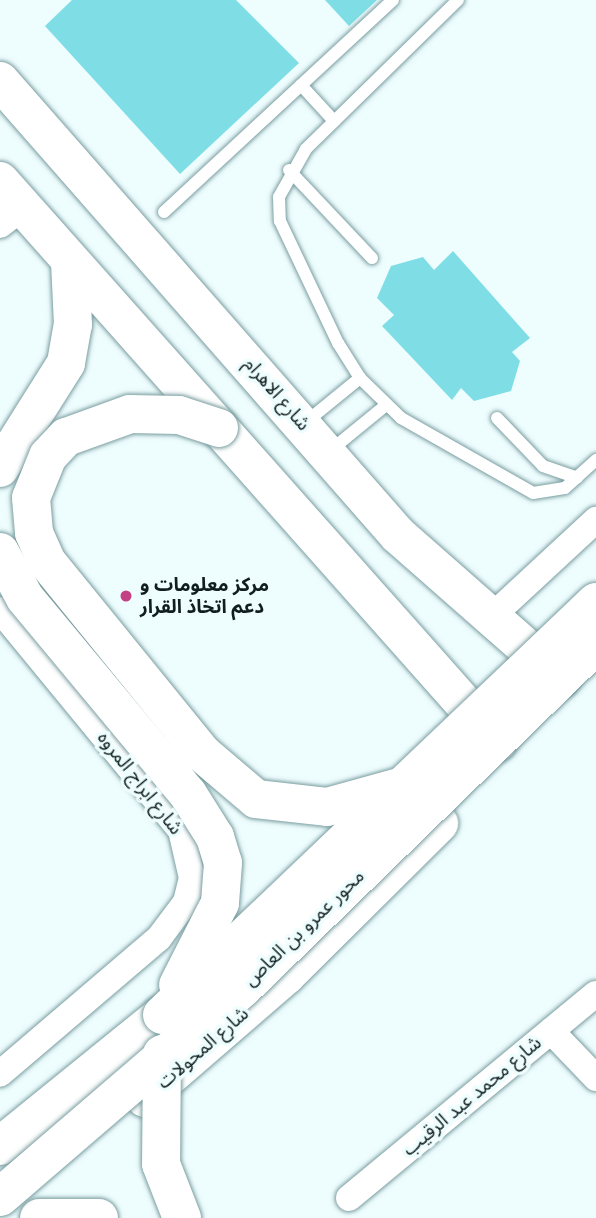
<!DOCTYPE html>
<html>
<head>
<meta charset="utf-8">
<style>
	body { margin:0 }
	#map { position:relative; width:596px; height:1218px; overflow:hidden; background:#eefdfe; font-family:"Fira Sans","Noto Sans Arabic",sans-serif }
	div>[style] { position:absolute }
	.building>* { inset:0; background:#7fdee5 }
	.roads { filter:drop-shadow(0 0 2px #7a9da0) drop-shadow(0 0 2px #7a9da0) }
	.lane>* { height:12px; margin:-6px; padding:0 6px; transform-origin:6px; border-radius:6px; background:#fff }
	.street>* { height:26px; margin:-13px; padding:0 13px; transform-origin:13px; border-radius:13px; background:#fff }
	.secondary>* { height:37px; margin:-18.5px; padding:0 18.5px; transform-origin:18.5px; border-radius:18.5px; background:#fff }
	.primary>* { height:38px; margin:-19px; padding:0 19px; transform-origin:19px; border-radius:19px; background:#fff }
	.bridges { filter:drop-shadow(0 0 2px #7a9da0) drop-shadow(0 0 2px #7a9da0) }
	.primary-bridge>* { height:38px; margin:-19px; padding:0 19px; transform-origin:19px; border-radius:19px; background:#fff }
	.dots>* { width:19px; height:19px; translate:-50% -50%; box-sizing:border-box; border:4px solid #eefdfe; border-radius:50% }
	span { translate:-50% -50%; white-space:nowrap; text-align:center; line-height:1.15; -webkit-text-stroke:7px #eefdfe; paint-order:stroke }
	.street-label { font-size:19px; color:#101e1f }
	.poi-label { font-size:19px; color:#101e1f; font-weight:700 }
	.left { translate:0 -50%; text-align:left }
</style>
</head>
<body>
<div id="map">
	<div class="building">
		<i style="clip-path:polygon(72px 0,236px 0,299px 63px,180px 174px,45px 26px)"></i>
		<i style="clip-path:polygon(325px 0,377px 0,349px 26px)"></i>
		<i style="clip-path:polygon(453px 251px,530px 338px,512px 352px,520px 361px,511px 391px,474px 401px,461px 388px,452px 400px,382px 326px,394px 315px,377px 298px,391px 266px,423px 257px,434px 270px)"></i>
	</div>
	<div class="roads">
		<div class="lane">
			<i style="left:458px;top:0;width:213px;rotate:135.6deg"></i>
			<i style="left:306px;top:149px;width:55px;rotate:119.4deg"></i>
			<i style="left:279px;top:197px;width:24px;rotate:88deg"></i>
			<i style="left:280px;top:221px;width:135px;rotate:64.6deg"></i>
			<i style="left:338px;top:343px;width:41px;rotate:57.8deg"></i>
			<i style="left:360px;top:378px;width:57px;rotate:44.3deg"></i>
			<i style="left:401px;top:418px;width:152px;rotate:29.6deg"></i>
			<i style="left:533px;top:493px;width:32px;rotate:-9deg"></i>
			<i style="left:565px;top:488px;width:42px;rotate:-42.1deg"></i>
			<i style="left:301px;top:85px;width:49px;rotate:47.5deg"></i>
			<i style="left:289px;top:170px;width:121px;rotate:46.7deg"></i>
			<i style="left:164px;top:212px;width:312px;rotate:-42.8deg"></i>
			<i style="left:497px;top:418px;width:66px;rotate:46.2deg"></i>
			<i style="left:543px;top:466px;width:36px;rotate:19deg"></i>
			<i style="left:306px;top:422px;width:70px;rotate:-39.2deg"></i>
			<i style="left:331px;top:450px;width:71px;rotate:-39.3deg"></i>
		</div>
		<div class="street">
			<i style="left:0;top:225px;width:29px;rotate:-38deg"></i>
			<i style="left:0;top:610px;width:285px;rotate:50.6deg"></i>
			<i style="left:181px;top:830px;width:49px;rotate:77.1deg"></i>
			<i style="left:192px;top:878px;width:25px;rotate:104deg"></i>
			<i style="left:186px;top:902px;width:45px;rotate:126.9deg"></i>
			<i style="left:159px;top:938px;width:209px;rotate:139.5deg"></i>
			<i style="left:489px;top:619px;width:146px;rotate:-42.8deg"></i>
			<i style="left:551px;top:1031px;width:65px;rotate:46.2deg"></i>
			<i style="left:349px;top:1198px;width:320px;rotate:-39.6deg"></i>
		</div>
		<div class="secondary">
			<i style="left:144px;top:1098px;width:188px;rotate:-40.9deg"></i>
			<i style="left:286px;top:975px;width:216px;rotate:-44.8deg"></i>
		</div>
		<div class="primary">
			<i style="left:0;top:81px;width:604px;rotate:48.76deg"></i>
			<i style="left:398px;top:535px;width:217px;rotate:41.3deg"></i>
			<i style="left:0;top:181px;width:750px;rotate:48.4deg"></i>
			<i style="left:0;top:468px;width:124px;rotate:-57.8deg"></i>
			<i style="left:66px;top:363px;width:39px;rotate:-80deg"></i>
			<i style="left:73px;top:325px;width:64px;rotate:-92.7deg"></i>
			<i style="left:0;top:1146px;width:208px;rotate:-39deg"></i>
			<i style="left:39px;top:1218px;width:60px"></i>
		</div>
	</div>
	<div class="bridges">
		<div class="primary-bridge">
			<i style="left:219px;top:428px;width:42px;rotate:-162deg"></i>
			<i style="left:179px;top:415px;width:49px;rotate:-178.8deg"></i>
			<i style="left:130px;top:414px;width:68px;rotate:160.2deg"></i>
			<i style="left:66px;top:437px;width:26px;rotate:133deg"></i>
			<i style="left:48px;top:456px;width:45px;rotate:112deg"></i>
			<i style="left:31px;top:498px;width:35px;rotate:85deg"></i>
			<i style="left:34px;top:533px;width:32px;rotate:66deg"></i>
			<i style="left:47px;top:562px;width:246px;rotate:50.9deg"></i>
			<i style="left:202px;top:753px;width:71px;rotate:40.4deg"></i>
			<i style="left:256px;top:799px;width:71px;rotate:6.4deg"></i>
			<i style="left:327px;top:807px;width:86px;rotate:-15.5deg"></i>
			<i style="left:0;top:552px;width:52px;rotate:61.5deg"></i>
			<i style="left:25px;top:598px;width:255px;rotate:50.3deg"></i>
			<i style="left:188px;top:794px;width:51px;rotate:57.9deg"></i>
			<i style="left:215px;top:837px;width:27px;rotate:73deg"></i>
			<i style="left:223px;top:863px;width:40px;rotate:94.3deg"></i>
			<i style="left:220px;top:903px;width:92px;rotate:117.1deg"></i>
			<i style="left:162px;top:1015px;width:599px;rotate:-43.58deg"></i>
			<i style="left:162px;top:1054px;width:110px;rotate:90.5deg"></i>
			<i style="left:161px;top:1164px;width:58px;rotate:68.7deg"></i>
			<i style="left:0;top:1197px;width:321px;rotate:-40.7deg"></i>
			<i style="left:243px;top:988px;width:492px;rotate:-44.2deg"></i>
		</div>
	</div>
	<div class="dots">
		<i style="left:126px;top:596px;background:#c44084"></i>
	</div>
	<div class="street-label">
		<span style="left:277px;top:394px;rotate:49deg">شارع الاهرام</span>
		<span style="left:140px;top:783px;rotate:52deg">شارع ابراج المروه</span>
		<span style="left:304px;top:928px;rotate:-44deg">محور عمرو بن العاص</span>
		<span style="left:203px;top:1048px;rotate:-41deg">شارع المحولات</span>
		<span style="left:472px;top:1096px;rotate:-40deg">شارع محمد عبد الرقيب</span>
	</div>
	<div class="poi-label">
		<span class="left" style="left:140px;top:596px">مركز معلومات و<br>دعم اتخاذ القرار</span>
	</div>
</div>
</body>
</html>
